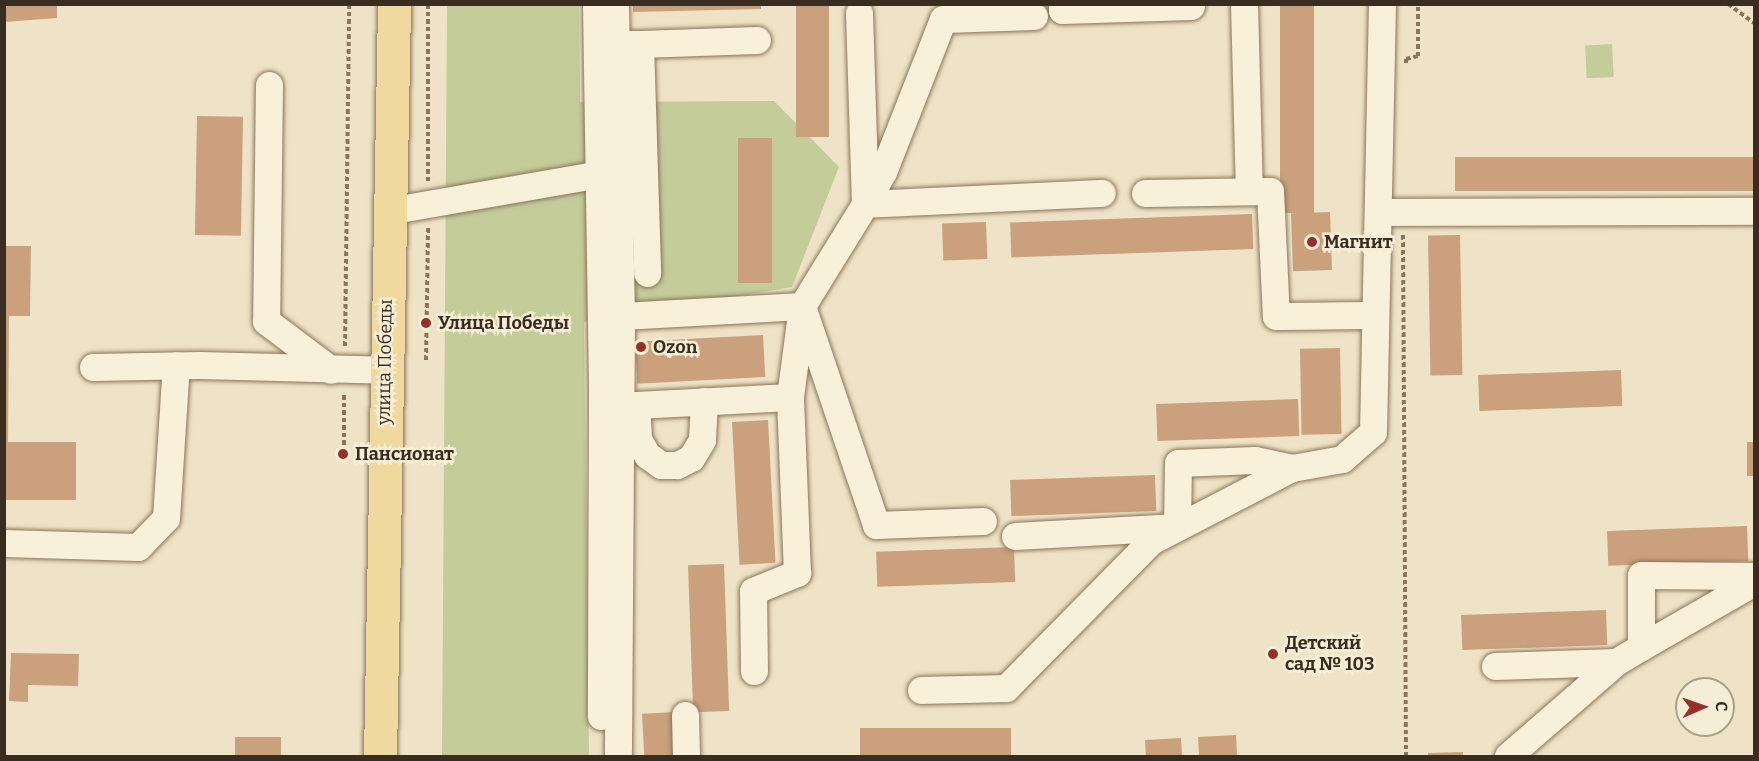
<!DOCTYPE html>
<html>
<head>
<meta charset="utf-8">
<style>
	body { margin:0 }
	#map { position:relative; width:1759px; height:761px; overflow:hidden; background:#eee3c6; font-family:Bitter,serif }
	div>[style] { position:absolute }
	.green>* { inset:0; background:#c4cc9a; transform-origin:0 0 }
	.building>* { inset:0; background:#cba07c; transform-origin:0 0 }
	.path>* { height:4px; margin-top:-2px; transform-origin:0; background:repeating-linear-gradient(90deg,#89755c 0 4.5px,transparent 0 7.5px) }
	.roads { filter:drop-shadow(0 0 2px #89755c) drop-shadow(0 0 2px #89755c) }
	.minor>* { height:27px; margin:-13.5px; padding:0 13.5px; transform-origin:13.5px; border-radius:13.5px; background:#f8f0d9 }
	.major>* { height:33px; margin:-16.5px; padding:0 16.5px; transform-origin:16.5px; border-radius:16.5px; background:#f0d99f }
	.dots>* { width:16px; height:16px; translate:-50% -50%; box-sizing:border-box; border:3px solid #f5edd5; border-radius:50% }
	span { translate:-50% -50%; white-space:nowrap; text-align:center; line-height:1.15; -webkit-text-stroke:5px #f5edd5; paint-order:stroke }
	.poi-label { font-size:18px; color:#392d1f; font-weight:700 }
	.left { translate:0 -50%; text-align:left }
	.street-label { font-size:18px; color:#392d1f }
	.frame { position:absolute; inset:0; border:6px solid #392d1f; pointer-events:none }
	.north { position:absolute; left:1675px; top:677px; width:60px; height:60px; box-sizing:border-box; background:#f5edd5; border:2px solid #aaa08c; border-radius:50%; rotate:88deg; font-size:16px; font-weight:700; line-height:24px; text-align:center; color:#392d1f }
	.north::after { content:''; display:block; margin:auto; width:21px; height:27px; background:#972f2d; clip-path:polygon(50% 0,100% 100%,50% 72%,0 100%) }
</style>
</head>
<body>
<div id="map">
	<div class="green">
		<i style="clip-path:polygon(447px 5px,579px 5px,580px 102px,774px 101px,839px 167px,792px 287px,584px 322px,589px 756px,442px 756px)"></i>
		<i style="left:1612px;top:44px;width:33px;height:27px;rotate:87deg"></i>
	</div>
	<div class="building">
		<i style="clip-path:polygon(4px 4px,57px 4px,57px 18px,4px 22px)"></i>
		<i style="clip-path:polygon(633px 4px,761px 4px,761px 9px,633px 12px)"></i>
		<i style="left:796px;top:4px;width:33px;height:133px"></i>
		<i style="left:1280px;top:4px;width:34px;height:209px"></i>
		<i style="left:197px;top:116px;width:46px;height:119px;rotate:1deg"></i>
		<i style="left:738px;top:138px;width:34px;height:145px"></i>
		<i style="left:1754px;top:157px;width:34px;height:299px;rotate:90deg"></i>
		<i style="left:1330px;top:212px;width:58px;height:39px;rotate:88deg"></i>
		<i style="left:1252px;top:214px;width:35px;height:242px;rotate:88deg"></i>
		<i style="left:986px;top:222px;width:37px;height:44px;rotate:88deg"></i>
		<i style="left:1460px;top:235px;width:140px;height:32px;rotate:89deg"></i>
		<i style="clip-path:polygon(4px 246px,31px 246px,30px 316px,9px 316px,8px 442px,76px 442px,76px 500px,4px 500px)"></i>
		<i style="left:763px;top:335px;width:42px;height:128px;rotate:87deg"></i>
		<i style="left:1340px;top:348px;width:86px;height:40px;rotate:89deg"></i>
		<i style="left:1621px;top:370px;width:36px;height:143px;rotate:88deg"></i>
		<i style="left:1298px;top:399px;width:37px;height:142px;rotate:88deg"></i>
		<i style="left:768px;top:420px;width:143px;height:36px;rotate:87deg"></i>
		<i style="left:1747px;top:442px;width:7px;height:34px"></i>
		<i style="left:1155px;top:475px;width:36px;height:145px;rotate:88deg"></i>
		<i style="left:1747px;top:526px;width:35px;height:140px;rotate:88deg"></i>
		<i style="left:1014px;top:547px;width:35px;height:138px;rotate:88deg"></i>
		<i style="left:724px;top:564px;width:147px;height:36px;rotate:88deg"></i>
		<i style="left:1606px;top:610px;width:35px;height:145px;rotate:88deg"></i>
		<i style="clip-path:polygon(11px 653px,79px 654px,78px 686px,28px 685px,28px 702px,9px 701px)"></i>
		<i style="left:675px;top:712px;width:44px;height:33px;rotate:87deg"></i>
		<i style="left:1011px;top:728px;width:28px;height:151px;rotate:90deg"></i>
		<i style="left:1236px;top:735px;width:21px;height:38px;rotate:87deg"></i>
		<i style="left:235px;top:737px;width:46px;height:19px"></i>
		<i style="left:1181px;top:738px;width:18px;height:36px;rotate:87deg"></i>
		<i style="clip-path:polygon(1463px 752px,1463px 756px,1428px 756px,1428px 753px)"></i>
	</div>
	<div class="path">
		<i style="left:1728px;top:4px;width:32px;rotate:36deg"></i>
		<i style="left:1406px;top:63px;width:4px;rotate:-90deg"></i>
		<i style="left:1406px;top:59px;width:12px;rotate:-14deg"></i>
		<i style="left:1418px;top:56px;width:52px;rotate:-90deg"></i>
		<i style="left:428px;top:181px;width:177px;rotate:-90deg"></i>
		<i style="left:1403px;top:235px;width:521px;rotate:89.67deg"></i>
		<i style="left:345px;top:346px;width:342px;rotate:-89.3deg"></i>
		<i style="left:426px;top:360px;width:133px;rotate:-89.1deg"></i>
		<i style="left:344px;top:445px;width:53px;rotate:-90deg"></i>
	</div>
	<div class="roads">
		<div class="minor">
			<i style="left:596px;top:4px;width:389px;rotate:89.1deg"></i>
			<i style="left:602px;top:393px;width:323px;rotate:90.2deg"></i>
			<i style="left:615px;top:4px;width:312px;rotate:88.9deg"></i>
			<i style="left:621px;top:316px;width:440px;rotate:90.4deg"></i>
			<i style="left:1062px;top:4px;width:6px;rotate:90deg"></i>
			<i style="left:1062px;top:10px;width:129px;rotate:-1.8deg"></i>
			<i style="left:1244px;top:4px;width:186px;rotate:88.5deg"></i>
			<i style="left:598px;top:44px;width:42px"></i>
			<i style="left:640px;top:44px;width:229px;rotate:88.2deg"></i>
			<i style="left:640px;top:44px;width:117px;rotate:-2deg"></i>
			<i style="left:269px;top:85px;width:236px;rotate:90.7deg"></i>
			<i style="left:266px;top:321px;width:81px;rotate:37deg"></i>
			<i style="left:1145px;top:193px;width:125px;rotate:-0.9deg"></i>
			<i style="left:1270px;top:191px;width:125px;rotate:87.3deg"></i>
			<i style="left:1276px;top:316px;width:98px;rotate:-0.6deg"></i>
			<i style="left:865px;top:204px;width:37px;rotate:-61deg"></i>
			<i style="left:883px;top:172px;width:164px;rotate:-68.6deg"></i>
			<i style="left:943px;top:19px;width:91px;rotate:-1.9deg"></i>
			<i style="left:865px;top:204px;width:237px;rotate:-2.7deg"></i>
			<i style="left:388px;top:211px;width:215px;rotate:-9.9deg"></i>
			<i style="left:1379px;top:212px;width:375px;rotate:-0.2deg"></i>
			<i style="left:604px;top:317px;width:198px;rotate:-3.2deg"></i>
			<i style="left:802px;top:306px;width:231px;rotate:71.3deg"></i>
			<i style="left:876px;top:525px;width:107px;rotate:-2.1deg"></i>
			<i style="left:93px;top:367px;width:106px;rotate:-1.1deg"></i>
			<i style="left:199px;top:365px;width:186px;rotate:1.5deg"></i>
			<i style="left:704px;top:401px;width:39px;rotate:93deg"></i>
			<i style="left:702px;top:440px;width:21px;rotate:121deg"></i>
			<i style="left:691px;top:458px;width:16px;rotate:153deg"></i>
			<i style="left:677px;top:465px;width:16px;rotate:180deg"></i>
			<i style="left:661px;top:465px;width:17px;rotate:-144deg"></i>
			<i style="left:647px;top:455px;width:18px;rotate:-119deg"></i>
			<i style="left:638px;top:439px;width:34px;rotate:-93deg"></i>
			<i style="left:636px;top:405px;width:154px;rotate:-3deg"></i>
			<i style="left:1015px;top:536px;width:162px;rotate:-3.2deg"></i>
			<i style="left:1177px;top:527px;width:64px;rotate:-89.1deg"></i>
			<i style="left:1178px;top:463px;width:77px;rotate:-2.2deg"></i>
			<i style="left:1255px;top:460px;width:38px;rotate:12deg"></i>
			<i style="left:4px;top:543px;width:134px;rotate:1.7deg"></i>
			<i style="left:138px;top:547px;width:40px;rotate:-46deg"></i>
			<i style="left:166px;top:518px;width:153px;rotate:-86.3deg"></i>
			<i style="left:1641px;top:647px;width:130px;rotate:-29.9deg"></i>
			<i style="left:1495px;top:666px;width:121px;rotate:-1.9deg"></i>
			<i style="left:1616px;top:662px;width:29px;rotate:-31deg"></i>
			<i style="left:1641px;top:647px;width:72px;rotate:-90deg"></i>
			<i style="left:1641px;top:575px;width:113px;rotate:0.5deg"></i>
			<i style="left:754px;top:671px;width:80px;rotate:-90.7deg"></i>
			<i style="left:753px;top:591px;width:48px;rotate:-22.2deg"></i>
			<i style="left:797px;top:573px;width:176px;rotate:-92.3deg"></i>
			<i style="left:790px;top:397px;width:92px;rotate:-82.5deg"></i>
			<i style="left:802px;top:306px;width:120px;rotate:-58.3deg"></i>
			<i style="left:865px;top:204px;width:191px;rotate:-91.8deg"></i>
			<i style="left:921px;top:690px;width:85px;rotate:-1.3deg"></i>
			<i style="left:1006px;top:688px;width:206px;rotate:-45.4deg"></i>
			<i style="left:1151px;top:541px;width:159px;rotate:-27.4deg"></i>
			<i style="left:1292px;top:468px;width:51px;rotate:-10.2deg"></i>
			<i style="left:1342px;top:459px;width:41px;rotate:-41.1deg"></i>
			<i style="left:1373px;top:432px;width:428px;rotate:-88.8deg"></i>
			<i style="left:685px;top:715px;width:41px;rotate:88.6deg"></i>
			<i style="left:1508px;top:756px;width:143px;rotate:-41deg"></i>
		</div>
		<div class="major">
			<i style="left:380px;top:756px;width:752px;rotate:-88.93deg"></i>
		</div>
	</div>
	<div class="dots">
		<i style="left:1312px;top:242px;background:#972f2d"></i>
		<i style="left:426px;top:323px;background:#972f2d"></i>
		<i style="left:641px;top:347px;background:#972f2d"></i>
		<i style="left:343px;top:454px;background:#972f2d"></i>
		<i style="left:1273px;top:654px;background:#972f2d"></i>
	</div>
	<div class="poi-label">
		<span class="left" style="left:1324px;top:242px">Магнит</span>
		<span class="left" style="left:438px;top:323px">Улица Победы</span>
		<span class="left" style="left:653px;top:347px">Ozon</span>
		<span class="left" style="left:355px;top:454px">Пансионат</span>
		<span class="left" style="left:1285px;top:654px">Детский<br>сад № 103</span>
	</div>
	<div class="street-label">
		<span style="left:385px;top:362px;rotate:-89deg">улица Победы</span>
	</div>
	<div class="frame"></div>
	<div class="north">С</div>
</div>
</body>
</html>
